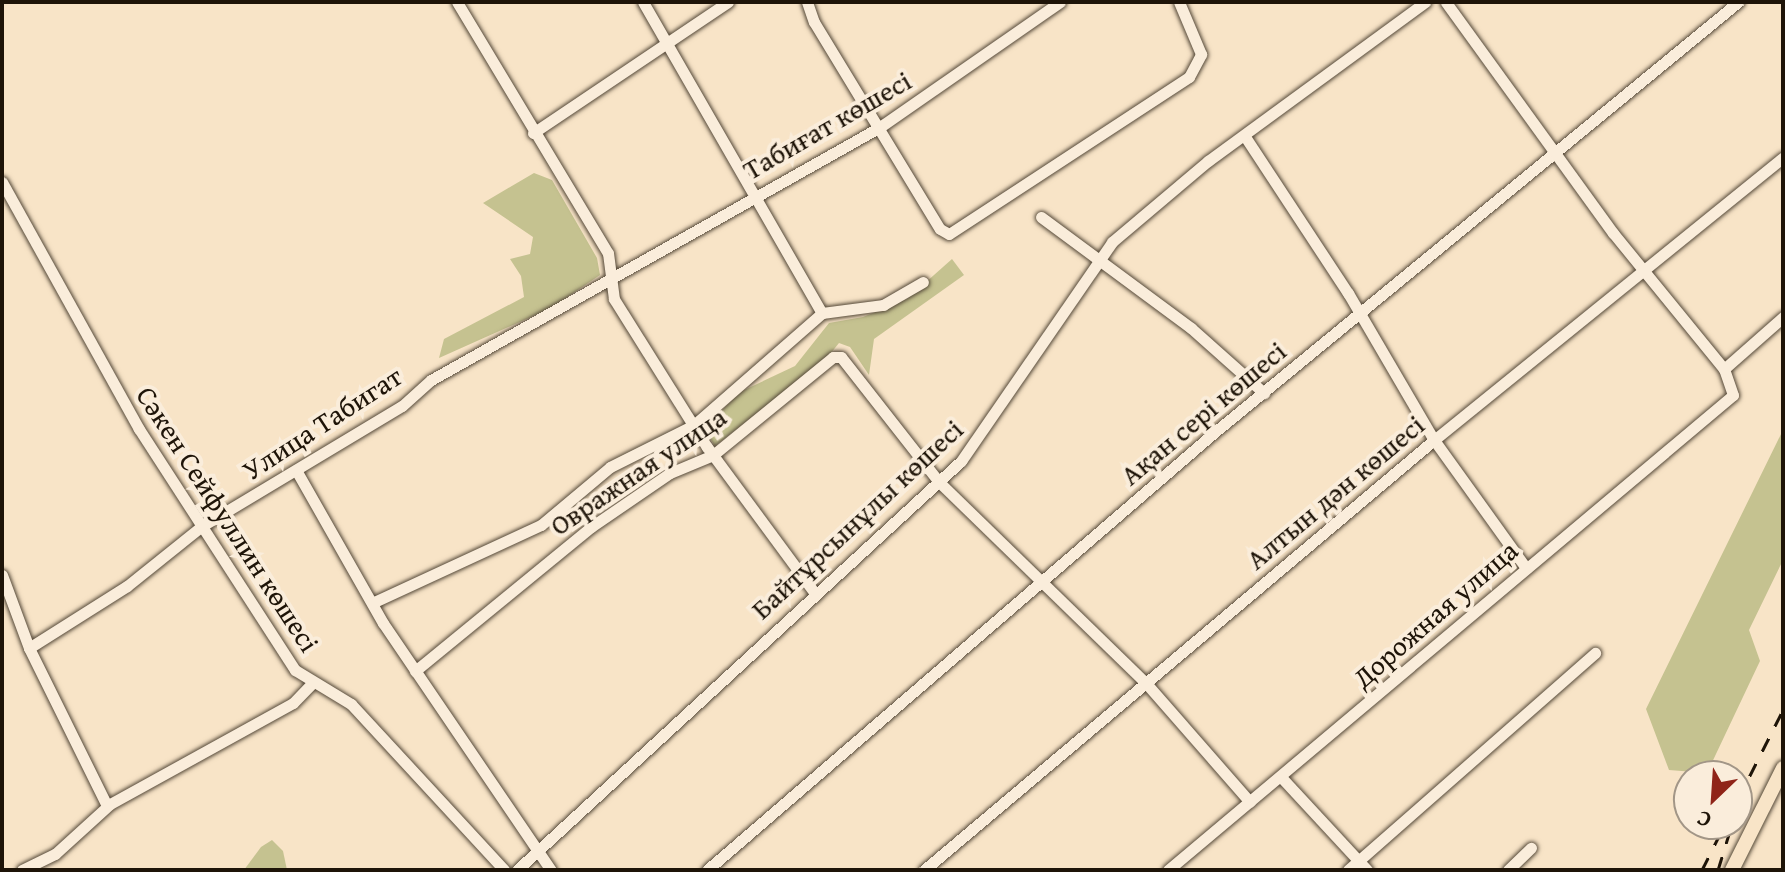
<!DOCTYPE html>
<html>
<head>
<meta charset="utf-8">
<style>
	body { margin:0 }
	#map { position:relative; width:1785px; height:872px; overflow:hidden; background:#f8e4c7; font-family:"Gentium Book Plus",serif }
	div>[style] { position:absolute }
	.green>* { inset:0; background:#c5c290 }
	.roads { filter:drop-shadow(0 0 2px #544838) drop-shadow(0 0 2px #544838) }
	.minor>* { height:11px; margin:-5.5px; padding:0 5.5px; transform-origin:5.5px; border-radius:5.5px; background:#faeddb }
	.major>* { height:14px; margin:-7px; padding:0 7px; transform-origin:7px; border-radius:7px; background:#f8e4c7 }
	.rail>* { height:3px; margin-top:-1.5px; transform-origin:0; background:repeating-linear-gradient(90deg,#1e1408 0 14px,transparent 0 28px) }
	span { translate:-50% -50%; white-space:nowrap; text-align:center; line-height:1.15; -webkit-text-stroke:8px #faeddb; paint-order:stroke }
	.street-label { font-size:28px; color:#1e1408 }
	.frame { position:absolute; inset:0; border:4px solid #1e1408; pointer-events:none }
	.north { position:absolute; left:1673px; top:760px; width:80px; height:80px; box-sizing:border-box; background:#faeddb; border:2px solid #a29687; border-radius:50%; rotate:205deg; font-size:22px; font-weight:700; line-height:32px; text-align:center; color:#1e1408 }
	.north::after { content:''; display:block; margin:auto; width:28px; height:36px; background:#8f2418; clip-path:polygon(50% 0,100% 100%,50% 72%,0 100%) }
</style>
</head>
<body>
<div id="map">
	<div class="green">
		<i style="clip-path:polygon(534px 173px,552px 180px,597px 258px,600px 275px,551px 308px,439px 358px,444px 339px,524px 297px,521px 276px,510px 259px,530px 254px,533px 237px,483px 203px)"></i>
		<i style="clip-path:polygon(952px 259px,964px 275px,874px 339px,869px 375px,850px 347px,839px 343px,826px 359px,715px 446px,704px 429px,740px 392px,795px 366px,829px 323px,863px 317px,907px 299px)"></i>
		<i style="clip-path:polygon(1783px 430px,1783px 560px,1749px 630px,1760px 661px,1707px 773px,1669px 770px,1646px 709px)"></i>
		<i style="clip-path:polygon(272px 840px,283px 851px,287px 870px,244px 870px,261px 847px)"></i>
	</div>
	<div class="roads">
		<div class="minor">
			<i style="left:457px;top:2px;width:293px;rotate:59deg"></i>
			<i style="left:608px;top:253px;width:46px;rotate:82.6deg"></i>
			<i style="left:614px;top:299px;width:175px;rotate:57.9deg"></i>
			<i style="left:707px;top:447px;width:180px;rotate:53.6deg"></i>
			<i style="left:643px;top:2px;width:359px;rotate:60.1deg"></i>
			<i style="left:807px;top:2px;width:21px;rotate:71deg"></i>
			<i style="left:814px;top:22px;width:242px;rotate:58.7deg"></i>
			<i style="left:940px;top:229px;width:10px;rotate:29deg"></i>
			<i style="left:949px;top:234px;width:287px;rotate:-33.2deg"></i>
			<i style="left:1189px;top:77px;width:26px;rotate:-62deg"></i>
			<i style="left:1201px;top:54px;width:56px;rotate:-112.9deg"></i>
			<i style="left:533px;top:133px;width:235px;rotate:-33.9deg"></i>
			<i style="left:1246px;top:138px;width:186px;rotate:56.7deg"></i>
			<i style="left:1348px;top:293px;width:170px;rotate:59.7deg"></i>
			<i style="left:1434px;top:440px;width:158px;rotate:54.3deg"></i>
			<i style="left:2px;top:182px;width:282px;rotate:61deg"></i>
			<i style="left:139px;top:429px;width:287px;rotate:57.1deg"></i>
			<i style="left:295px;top:670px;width:66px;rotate:31.3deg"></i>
			<i style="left:351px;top:704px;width:226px;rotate:47.3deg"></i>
			<i style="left:1041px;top:217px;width:187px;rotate:36.5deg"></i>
			<i style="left:1191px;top:328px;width:98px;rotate:41.7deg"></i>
			<i style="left:1724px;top:369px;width:79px;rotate:-41.4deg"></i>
			<i style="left:296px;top:470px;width:176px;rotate:60.4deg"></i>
			<i style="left:383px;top:623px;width:299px;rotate:55.8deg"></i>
			<i style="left:2px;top:575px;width:78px;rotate:69.7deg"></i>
			<i style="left:29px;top:648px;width:176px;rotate:63.7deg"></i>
			<i style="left:372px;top:603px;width:186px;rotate:-24.8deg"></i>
			<i style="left:541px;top:525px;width:90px;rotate:-40deg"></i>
			<i style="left:610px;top:467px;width:94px;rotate:-26.6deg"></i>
			<i style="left:694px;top:425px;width:170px;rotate:-41.2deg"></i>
			<i style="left:822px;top:313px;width:62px;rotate:-7.5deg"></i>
			<i style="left:883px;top:305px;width:46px;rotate:-29.9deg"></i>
			<i style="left:29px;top:648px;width:116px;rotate:-32.3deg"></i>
			<i style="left:127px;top:586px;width:96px;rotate:-38.7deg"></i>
			<i style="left:202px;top:526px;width:233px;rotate:-31deg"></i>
			<i style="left:402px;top:406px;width:39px;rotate:-42deg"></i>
			<i style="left:431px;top:380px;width:515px;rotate:-29.4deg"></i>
			<i style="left:880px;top:127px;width:219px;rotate:-34.8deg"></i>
			<i style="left:415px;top:671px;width:227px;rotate:-39.3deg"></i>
			<i style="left:591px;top:527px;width:96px;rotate:-34.4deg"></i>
			<i style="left:670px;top:473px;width:47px;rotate:-22.7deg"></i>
			<i style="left:713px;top:455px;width:155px;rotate:-39.2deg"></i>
			<i style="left:833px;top:357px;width:8px"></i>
			<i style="left:841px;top:357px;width:159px;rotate:51.9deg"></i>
			<i style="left:939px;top:482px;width:287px;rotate:44.2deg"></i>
			<i style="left:1145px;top:682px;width:159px;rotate:48.8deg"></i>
			<i style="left:1281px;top:777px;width:127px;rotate:47.2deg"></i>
			<i style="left:22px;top:870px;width:37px;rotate:-26deg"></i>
			<i style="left:55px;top:854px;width:74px;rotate:-42.3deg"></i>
			<i style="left:110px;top:804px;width:209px;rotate:-28.9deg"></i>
			<i style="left:293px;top:703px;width:28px;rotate:-46deg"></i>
			<i style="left:517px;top:870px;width:604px;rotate:-42.65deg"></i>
			<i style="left:961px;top:461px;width:266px;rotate:-55.4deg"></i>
			<i style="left:1112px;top:242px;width:126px;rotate:-40.2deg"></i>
			<i style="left:1208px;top:161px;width:269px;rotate:-36.2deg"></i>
			<i style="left:707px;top:870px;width:672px;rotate:-40.78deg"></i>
			<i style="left:1216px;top:431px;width:676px;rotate:-39.41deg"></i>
			<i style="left:924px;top:870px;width:667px;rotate:-40.14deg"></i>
			<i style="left:1434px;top:440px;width:449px;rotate:-39deg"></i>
			<i style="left:1168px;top:870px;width:738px;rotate:-40.05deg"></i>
			<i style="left:1733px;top:395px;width:28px;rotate:-109deg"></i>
			<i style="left:1724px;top:369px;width:176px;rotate:-129.2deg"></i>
			<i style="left:1613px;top:233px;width:285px;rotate:-125.9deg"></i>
			<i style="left:1348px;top:870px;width:329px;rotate:-41.3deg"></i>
			<i style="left:1508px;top:870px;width:32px;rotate:-44deg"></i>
		</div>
		<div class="major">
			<i style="left:1732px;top:870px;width:114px;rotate:-63.4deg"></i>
		</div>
	</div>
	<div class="rail">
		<i style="left:1737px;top:801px;width:102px;rotate:-63.2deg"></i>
		<i style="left:1702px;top:870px;width:51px;rotate:-63.4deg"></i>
		<i style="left:1718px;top:870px;width:37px;rotate:-73deg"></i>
	</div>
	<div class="street-label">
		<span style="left:827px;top:125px;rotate:-30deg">Табиғат көшесі</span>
		<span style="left:1203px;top:413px;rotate:-40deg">Ақан сері көшесі</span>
		<span style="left:322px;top:423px;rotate:-33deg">Улица Табигат</span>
		<span style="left:638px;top:471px;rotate:-34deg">Овражная улица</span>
		<span style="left:1335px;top:492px;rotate:-40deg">Алтын дән көшесі</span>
		<span style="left:228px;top:519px;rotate:57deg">Сәкен Сейфуллин көшесі</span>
		<span style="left:857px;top:519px;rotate:-43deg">Байтұрсынұлы көшесі</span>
		<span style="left:1435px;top:614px;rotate:-41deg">Дорожная улица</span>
	</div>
	<div class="frame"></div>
	<div class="north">С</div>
</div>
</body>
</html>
